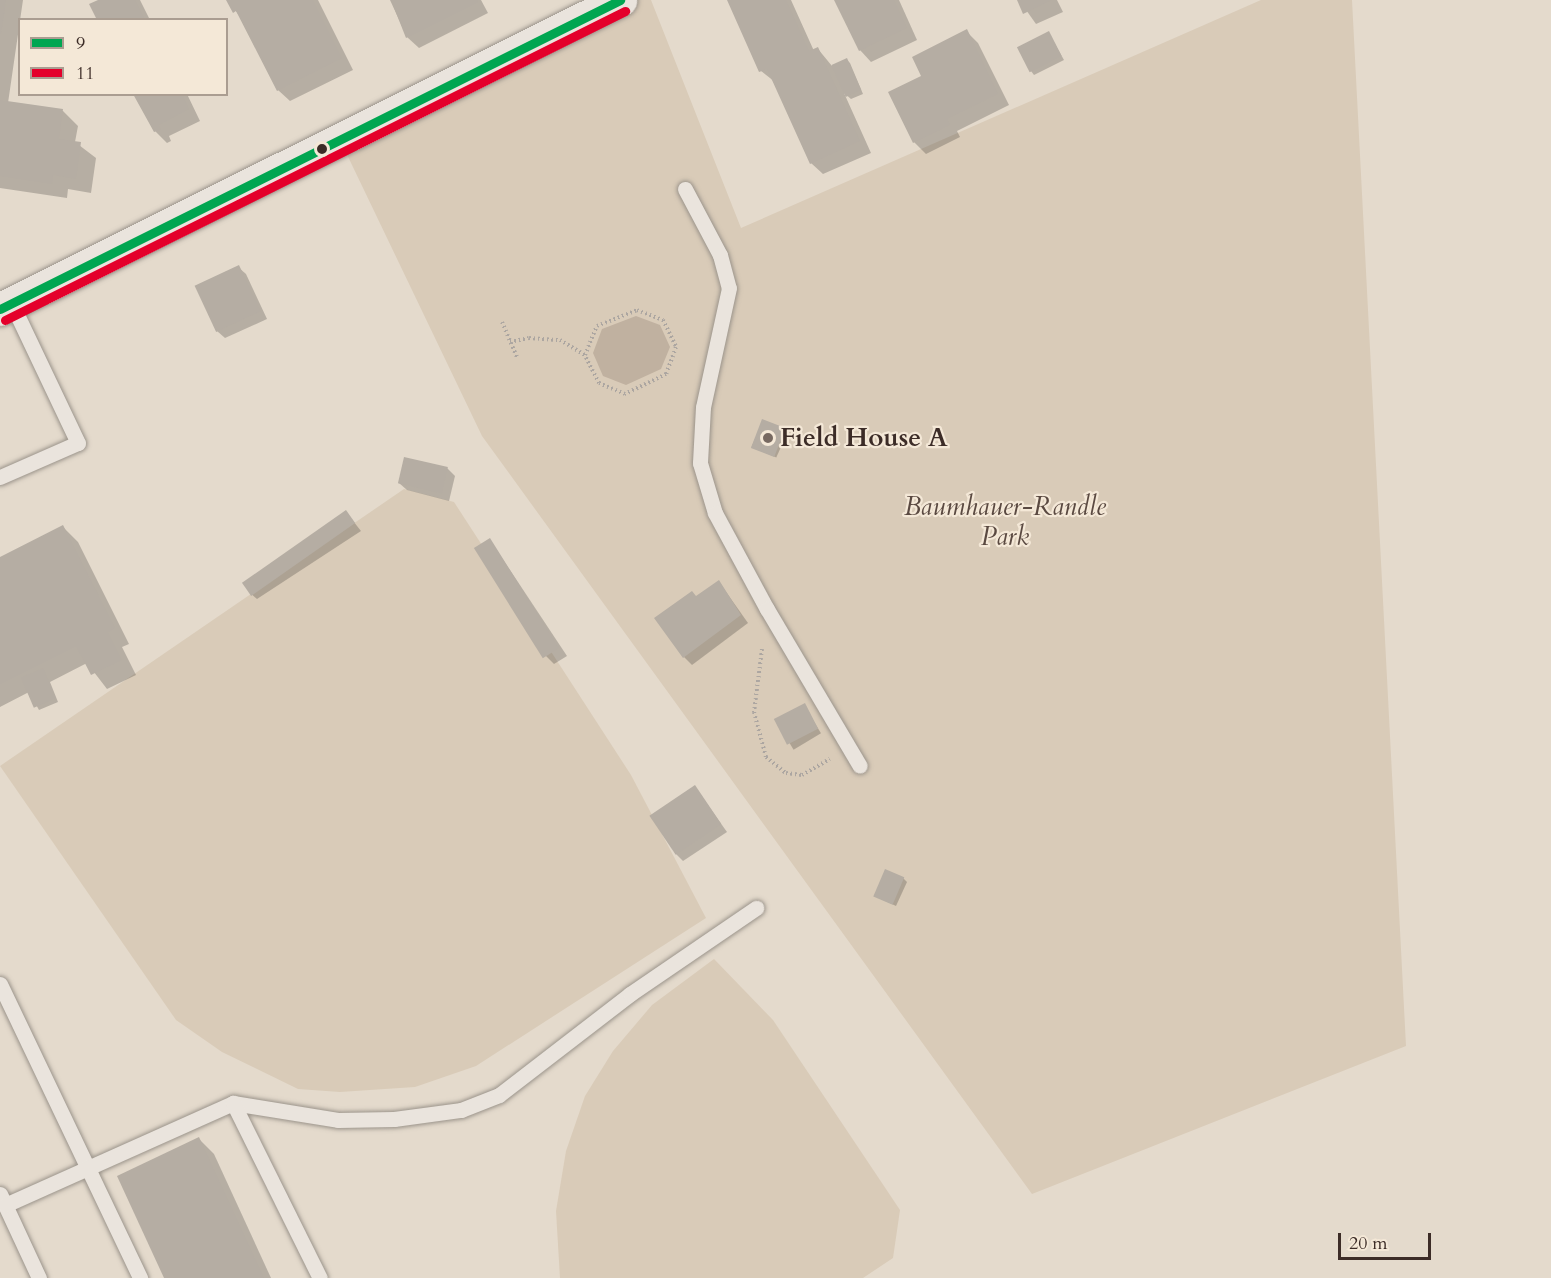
<!DOCTYPE html>
<html>
<head>
<meta charset="utf-8">
<style>
	body { margin:0 }
	#map { position:relative; width:1551px; height:1278px; overflow:hidden; background:#e4dacc; font-family:Cardo,serif }
	div>[style] { position:absolute }
	.green>* { inset:0; background:#d9cbb8 }
	.water>* { inset:0; background:#c0b1a0 }
	.shadow>* { inset:0; background:#0003; transform-origin:0 0 }
	.building>* { inset:0; background:#b5ada3; transform-origin:0 0 }
	.path>* { height:4px; margin-top:-2px; transform-origin:0; background:repeating-linear-gradient(90deg,#aca6a1 0 1.5px,transparent 0 4.5px) }
	.roads { filter:drop-shadow(0 0 2px #9b948b) drop-shadow(0 0 2px #9b948b) }
	.service>* { height:15px; margin:-7.5px; padding:0 7.5px; transform-origin:7.5px; border-radius:7.5px; background:#eae4dd }
	.tertiary>* { height:33px; margin:-16.5px; padding:0 16.5px; transform-origin:16.5px; border-radius:16.5px; background:#eae4dd }
	.bus-1>* { height:9px; margin:-4.5px; padding:0 4.5px; transform-origin:4.5px; border-radius:4.5px; background:#00a651 }
	.bus-2>* { height:9px; margin:-4.5px; padding:0 4.5px; transform-origin:4.5px; border-radius:4.5px; background:#e4002b }
	.dots>* { width:16px; height:16px; translate:-50% -50%; box-sizing:border-box; border:3px solid #f4e8d7; border-radius:50% }
	span { translate:-50% -50%; white-space:nowrap; text-align:center; line-height:1.15; -webkit-text-stroke:4.5px #f4e8d7; paint-order:stroke }
	.poi-label { font-size:26px; color:#3c2c27; font-weight:700 }
	.left { translate:0 -50%; text-align:left }
	.park-label { font-size:26px; color:#5a4941; font-style:italic }
	.legend { position:absolute; left:18px; top:18px; width:210px; height:78px; box-sizing:border-box; background:#f4e8d7; border:2px solid #aa9d91; margin:0; padding:8px 10px; list-style:none; font-size:18px; color:#3c2c27 }
	.legend li { display:flex; align-items:center; gap:12px; height:30px }
	.legend b { width:30px; border:2px solid #aa9d91 }
	.scale { position:absolute; left:1338px; top:1233px; width:93px; height:27px; box-sizing:border-box; border:3px solid #3c2c27; border-top:0; padding-left:8px; font-size:18px; line-height:21px; white-space:nowrap; color:#3c2c27; -webkit-text-stroke:4px #f4e8d7; paint-order:stroke }
</style>
</head>
<body>
<div id="map">
	<div class="green">
		<i style="clip-path:polygon(620px 0,651px 0,741px 228px,1261px 0,1352px 0,1406px 1046px,1032px 1194px,482px 436px,340px 140px)"></i>
		<i style="clip-path:polygon(404px 489px,454px 502px,631px 775px,706px 918px,476px 1066px,415px 1087px,340px 1092px,298px 1089px,222px 1052px,176px 1020px,0 766px)"></i>
		<i style="clip-path:polygon(714px 959px,773px 1020px,900px 1210px,893px 1258px,863px 1278px,560px 1278px,556px 1211px,566px 1151px,585px 1096px,613px 1051px,652px 1005px)"></i>
	</div>
	<div class="water">
		<i style="clip-path:polygon(636px 316px,660px 325px,670px 347px,661px 369px,626px 385px,603px 376px,593px 353px,602px 329px)"></i>
	</div>
	<div class="shadow">
		<i style="clip-path:polygon(0 0,23px 0,8px 103px,63px 111px,78px 126px,75px 142px,96px 158px,91px 193px,68px 189px,67px 198px,0 188px)"></i>
		<i style="clip-path:polygon(101px 0,140px 0,150px 20px,99px 20px)"></i>
		<i style="clip-path:polygon(228px 0,318px 0,353px 70px,290px 101px,278px 90px,243px 21px)"></i>
		<i style="clip-path:polygon(390px 0,481px 0,488px 13px,419px 48px,407px 37px)"></i>
		<i style="clip-path:polygon(729px 0,791px 0,814px 51px,818px 49px,832px 66px,847px 60px,850px 63px,863px 94px,851px 99px,844px 93px,871px 153px,823px 174px,811px 163px,775px 82px,761px 71px)"></i>
		<i style="clip-path:polygon(836px 0,899px 0,917px 40px,871px 62px,860px 50px)"></i>
		<i style="clip-path:polygon(1019px 0,1057px 0,1063px 12px,1036px 24px)"></i>
		<i style="clip-path:polygon(966px 31px,978px 43px,1009px 105px,957px 131px,960px 137px,926px 154px,914px 142px,923px 76px)"></i>
		<i style="clip-path:polygon(1048px 32px,1064px 60px,1034px 75px,1031px 71px)"></i>
		<i style="clip-path:polygon(137px 94px,187px 94px,200px 121px,169px 136px,171px 141px,167px 143px,156px 132px)"></i>
		<i style="clip-path:polygon(238px 267px,246px 274px,267px 319px,225px 338px,217px 331px)"></i>
		<i style="left:763px;top:421px;width:27px;height:28px;rotate:24deg"></i>
		<i style="clip-path:polygon(447px 468px,455px 476px,449px 501px,407px 490px,399px 483px)"></i>
		<i style="clip-path:polygon(346px 512px,361px 531px,257px 599px,249px 592px)"></i>
		<i style="clip-path:polygon(63px 527px,78px 542px,129px 644px,122px 647px,136px 675px,107px 689px,87px 663px,50px 682px,58px 702px,39px 710px,29px 692px,0 707px,0 559px)"></i>
		<i style="clip-path:polygon(490px 540px,567px 656px,554px 664px,546px 656px)"></i>
		<i style="clip-path:polygon(719px 582px,748px 623px,692px 665px,684px 657px,696px 597px)"></i>
		<i style="left:804px;top:705px;width:33px;height:32px;rotate:59deg"></i>
		<i style="clip-path:polygon(695px 787px,727px 832px,683px 861px,675px 853px)"></i>
		<i style="clip-path:polygon(903px 878px,907px 882px,896px 906px,875px 896px)"></i>
		<i style="clip-path:polygon(199px 1139px,214px 1154px,271px 1278px,165px 1278px)"></i>
	</div>
	<div class="building">
		<i style="clip-path:polygon(0 0,6px 0,1px 34px,0 34px)"></i>
		<i style="clip-path:polygon(98px 0,135px 0,145px 20px,97px 20px,89px 4px)"></i>
		<i style="clip-path:polygon(226px 0,313px 0,342px 58px,277px 91px,236px 11px,233px 13px)"></i>
		<i style="clip-path:polygon(391px 0,477px 0,478px 2px,406px 38px)"></i>
		<i style="clip-path:polygon(727px 0,786px 0,809px 51px,818px 47px,860px 141px,810px 164px,767px 69px,759px 72px)"></i>
		<i style="clip-path:polygon(834px 0,894px 0,907px 28px,859px 51px)"></i>
		<i style="clip-path:polygon(1017px 0,1052px 0,1023px 14px)"></i>
		<i style="clip-path:polygon(967px 29px,998px 94px,947px 119px,950px 125px,913px 143px,888px 92px,921px 76px,912px 57px)"></i>
		<i style="left:1049px;top:31px;width:28px;height:36px;rotate:63deg"></i>
		<i style="left:847px;top:58px;width:35px;height:17px;rotate:66deg"></i>
		<i style="clip-path:polygon(133px 94px,182px 94px,189px 109px,159px 125px,161px 130px,154px 132px)"></i>
		<i style="clip-path:polygon(0 100px,63px 109px,59px 139px,81px 142px,76px 179px,53px 175px,52px 184px,0 176px)"></i>
		<i style="left:239px;top:265px;width:51px;height:49px;rotate:65deg"></i>
		<i style="left:762px;top:419px;width:25px;height:31px;rotate:21deg"></i>
		<i style="left:404px;top:457px;width:45px;height:27px;rotate:13deg"></i>
		<i style="left:346px;top:510px;width:16px;height:127px;rotate:55deg"></i>
		<i style="clip-path:polygon(63px 525px,115px 628px,108px 632px,122px 660px,91px 675px,76px 646px,0 684px,0 557px)"></i>
		<i style="left:490px;top:538px;width:130px;height:19px;rotate:58deg"></i>
		<i style="clip-path:polygon(719px 580px,741px 615px,683px 658px,654px 618px,692px 591px,696px 596px)"></i>
		<i style="left:43px;top:668px;width:33px;height:24px;rotate:67deg"></i>
		<i style="left:805px;top:703px;width:29px;height:35px;rotate:63deg"></i>
		<i style="left:695px;top:785px;width:47px;height:55px;rotate:56deg"></i>
		<i style="left:885px;top:869px;width:21px;height:30px;rotate:23deg"></i>
		<i style="clip-path:polygon(199px 1137px,264px 1278px,164px 1278px,117px 1176px)"></i>
	</div>
	<div class="path">
		<i style="left:502px;top:322px;width:39px;rotate:67deg"></i>
		<i style="left:510px;top:342px;width:19px;rotate:-12deg"></i>
		<i style="left:529px;top:338px;width:31px;rotate:4deg"></i>
		<i style="left:560px;top:340px;width:29px;rotate:31deg"></i>
		<i style="left:585px;top:355px;width:31px;rotate:-68deg"></i>
		<i style="left:597px;top:326px;width:43px;rotate:-21.8deg"></i>
		<i style="left:637px;top:310px;width:28px;rotate:21deg"></i>
		<i style="left:663px;top:320px;width:30px;rotate:64deg"></i>
		<i style="left:676px;top:347px;width:29px;rotate:110deg"></i>
		<i style="left:666px;top:374px;width:46px;rotate:154deg"></i>
		<i style="left:625px;top:394px;width:28px;rotate:-157deg"></i>
		<i style="left:599px;top:383px;width:31px;rotate:-117deg"></i>
		<i style="left:762px;top:649px;width:64px;rotate:97.2deg"></i>
		<i style="left:754px;top:712px;width:47px;rotate:75.1deg"></i>
		<i style="left:766px;top:757px;width:26px;rotate:39deg"></i>
		<i style="left:786px;top:773px;width:16px;rotate:7deg"></i>
		<i style="left:802px;top:775px;width:32px;rotate:-30deg"></i>
	</div>
	<div class="roads">
		<div class="service">
			<i style="left:685px;top:189px;width:75px;rotate:62.1deg"></i>
			<i style="left:720px;top:255px;width:34px;rotate:75deg"></i>
			<i style="left:729px;top:288px;width:122px;rotate:102.3deg"></i>
			<i style="left:703px;top:407px;width:56px;rotate:93.1deg"></i>
			<i style="left:700px;top:463px;width:52px;rotate:73.3deg"></i>
			<i style="left:715px;top:513px;width:109px;rotate:61.6deg"></i>
			<i style="left:767px;top:609px;width:182px;rotate:59.4deg"></i>
			<i style="left:0;top:477px;width:85px;rotate:-23.6deg"></i>
			<i style="left:78px;top:443px;width:154px;rotate:-115.4deg"></i>
			<i style="left:0;top:984px;width:326px;rotate:64.5deg"></i>
			<i style="left:233px;top:1103px;width:106px;rotate:9.2deg"></i>
			<i style="left:338px;top:1120px;width:56px;rotate:-1deg"></i>
			<i style="left:394px;top:1119px;width:68px;rotate:-7.7deg"></i>
			<i style="left:461px;top:1110px;width:41px;rotate:-21.5deg"></i>
			<i style="left:499px;top:1095px;width:165px;rotate:-37.6deg"></i>
			<i style="left:630px;top:994px;width:153px;rotate:-34.3deg"></i>
			<i style="left:0;top:1194px;width:93px;rotate:65.1deg"></i>
			<i style="left:5px;top:1205px;width:250px;rotate:-24.1deg"></i>
			<i style="left:233px;top:1103px;width:195px;rotate:63.6deg"></i>
		</div>
		<div class="tertiary">
			<i style="left:0;top:309px;width:693px;rotate:-26.49deg"></i>
		</div>
	</div>
	<div class="bus-1">
		<i style="left:0;top:309px;width:693px;rotate:-26.49deg"></i>
	</div>
	<div class="bus-2">
		<i style="left:5px;top:320px;width:693px;rotate:-26.49deg"></i>
	</div>
	<div class="dots">
		<i style="left:322px;top:149px;background:#3c2c27"></i>
		<i style="left:768px;top:438px;background:#776961"></i>
	</div>
	<div class="poi-label">
		<span class="left" style="left:780px;top:438px">Field House A</span>
	</div>
	<div class="park-label">
		<span style="left:1005px;top:522px">Baumhauer-Randle<br>Park</span>
	</div>
	<ul class="legend">
	<li><b style="height:8px;background:#00a651"></b>9</li>
	<li><b style="height:8px;background:#e4002b"></b>11</li>
	</ul>
	<div class="scale">20 m</div>
</div>
</body>
</html>
